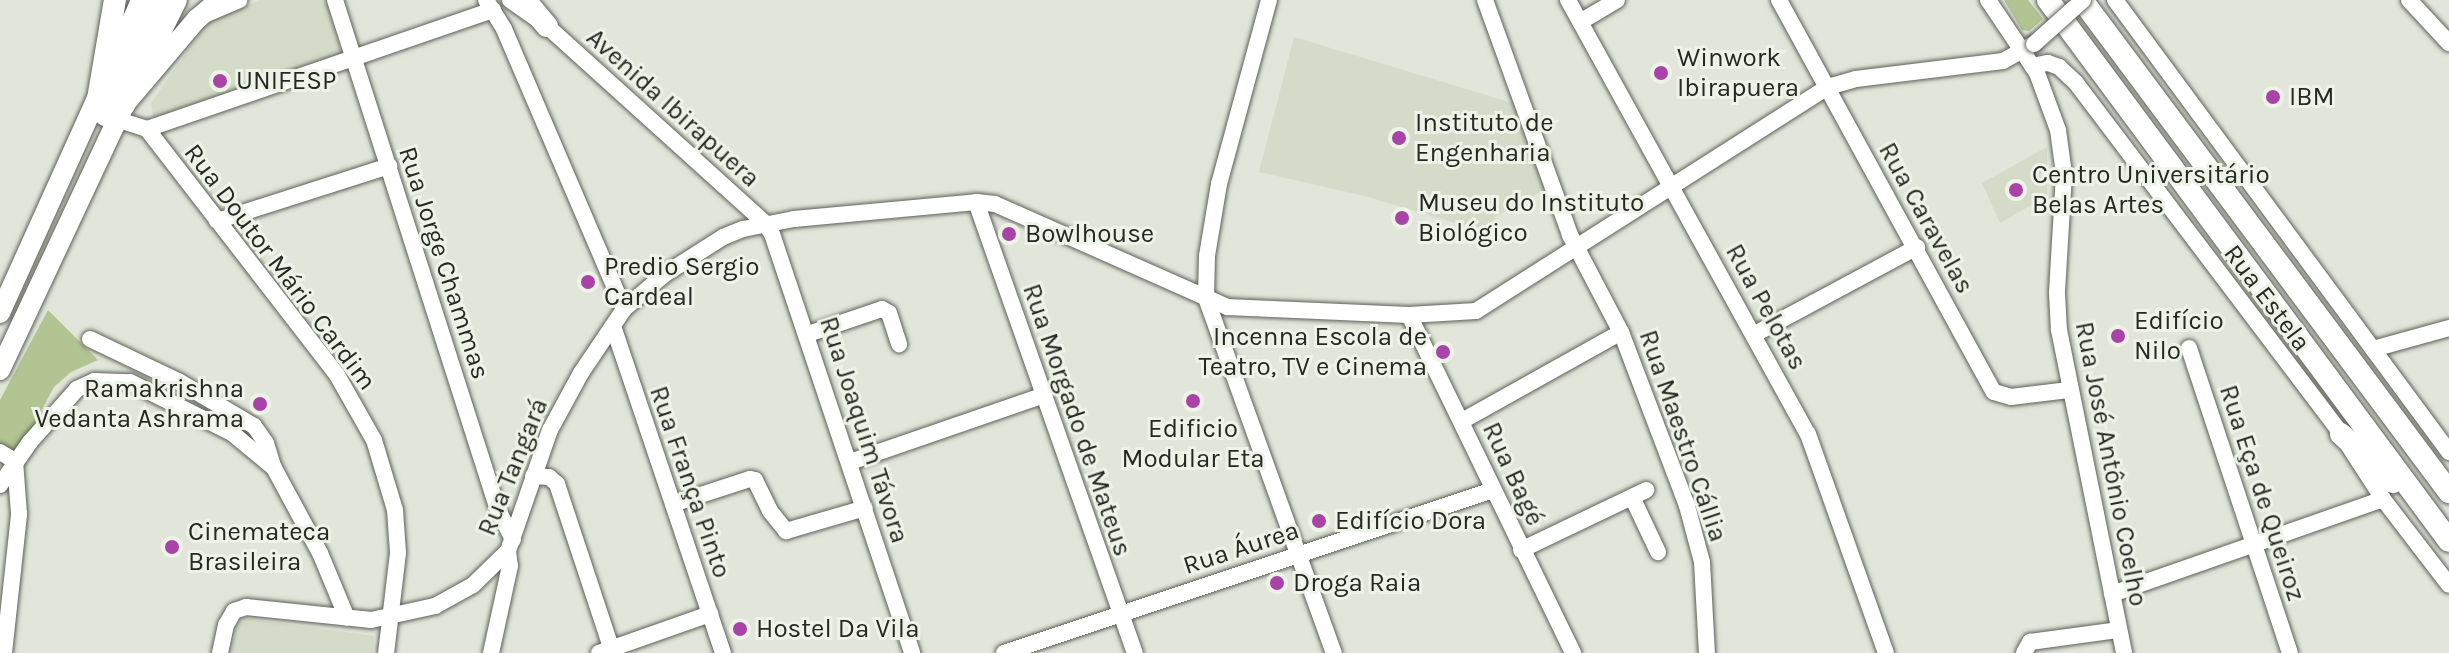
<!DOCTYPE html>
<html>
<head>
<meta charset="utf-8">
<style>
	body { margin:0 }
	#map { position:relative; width:2449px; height:653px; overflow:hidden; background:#e1e5da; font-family:Karla,sans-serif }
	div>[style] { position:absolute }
	.built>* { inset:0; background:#d4dbc9 }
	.green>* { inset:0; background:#b1c492 }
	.roads { filter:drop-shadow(0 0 2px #5c6056) drop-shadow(0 0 2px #5c6056) }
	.minor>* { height:16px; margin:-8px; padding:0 8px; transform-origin:8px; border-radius:8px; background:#fff }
	.major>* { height:20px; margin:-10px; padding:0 10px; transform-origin:10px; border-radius:10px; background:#fff }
	.highway>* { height:22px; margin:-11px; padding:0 11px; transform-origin:11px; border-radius:11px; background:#fff }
	.bridges { filter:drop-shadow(0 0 2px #5c6056) drop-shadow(0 0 2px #5c6056) }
	.minor-bridge>* { height:16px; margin:-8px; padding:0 8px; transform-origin:8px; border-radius:8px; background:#fff }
	.dots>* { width:22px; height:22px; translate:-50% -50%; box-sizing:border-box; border:4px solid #eef3e8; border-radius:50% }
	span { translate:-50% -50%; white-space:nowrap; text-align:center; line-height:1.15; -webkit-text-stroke:6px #eef3e8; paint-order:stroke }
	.poi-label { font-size:26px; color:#272824 }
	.left { translate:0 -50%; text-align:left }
	.right { translate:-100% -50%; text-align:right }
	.street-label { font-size:26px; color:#272824 }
</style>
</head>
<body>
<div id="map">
	<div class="built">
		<i style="clip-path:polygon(260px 0,326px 0,342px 58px,154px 120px,151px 103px,208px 22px)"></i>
		<i style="clip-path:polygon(1294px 37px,1516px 104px,1548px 188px,1495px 217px,1506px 238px,1365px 196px,1259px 172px)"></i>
		<i style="clip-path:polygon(2047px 147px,2047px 196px,2000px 223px,1982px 183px)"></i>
		<i style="clip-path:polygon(244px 618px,374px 636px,373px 653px,232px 653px,235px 628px)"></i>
	</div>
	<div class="green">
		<i style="clip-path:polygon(2004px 0,2028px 0,2043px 19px,2029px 31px,2022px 30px)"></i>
		<i style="clip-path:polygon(48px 310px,98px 360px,71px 372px,54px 387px,18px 454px,0 445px,0 400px)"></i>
	</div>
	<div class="roads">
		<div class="minor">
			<i style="left:335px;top:0;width:535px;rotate:72.28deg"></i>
			<i style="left:498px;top:510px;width:33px;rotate:63deg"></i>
			<i style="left:486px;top:0;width:34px;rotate:58deg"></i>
			<i style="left:504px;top:29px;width:305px;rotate:66.8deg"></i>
			<i style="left:510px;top:0;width:45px;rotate:35.1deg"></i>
			<i style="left:547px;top:26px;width:294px;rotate:42.1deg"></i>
			<i style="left:765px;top:223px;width:13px;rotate:58deg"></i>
			<i style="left:772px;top:234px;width:442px;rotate:71.5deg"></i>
			<i style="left:1269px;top:0;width:191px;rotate:105.2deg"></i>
			<i style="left:1219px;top:184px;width:73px;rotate:99.5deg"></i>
			<i style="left:1207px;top:256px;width:42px;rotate:91.4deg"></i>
			<i style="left:1206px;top:298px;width:377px;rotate:70.2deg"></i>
			<i style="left:1485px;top:0;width:250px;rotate:70.1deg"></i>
			<i style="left:1570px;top:235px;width:110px;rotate:62.3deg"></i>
			<i style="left:1621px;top:332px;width:186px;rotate:69.2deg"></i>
			<i style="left:1687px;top:506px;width:58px;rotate:75deg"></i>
			<i style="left:1702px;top:562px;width:91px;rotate:86.9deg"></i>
			<i style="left:1568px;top:0;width:496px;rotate:61.1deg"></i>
			<i style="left:1808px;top:434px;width:232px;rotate:70.4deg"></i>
			<i style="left:1779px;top:0;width:447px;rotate:61.3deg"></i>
			<i style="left:1994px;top:392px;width:18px;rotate:16deg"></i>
			<i style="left:2011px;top:397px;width:58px;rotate:-6.9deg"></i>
			<i style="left:1988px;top:0;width:88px;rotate:56.1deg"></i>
			<i style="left:2037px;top:73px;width:61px;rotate:69.8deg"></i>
			<i style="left:2058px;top:130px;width:44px;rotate:82.2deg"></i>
			<i style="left:2064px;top:174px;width:119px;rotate:93.4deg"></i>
			<i style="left:2057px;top:293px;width:37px;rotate:87deg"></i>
			<i style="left:2059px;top:330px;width:329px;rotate:78.6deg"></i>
			<i style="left:2115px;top:0;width:562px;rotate:53.54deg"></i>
			<i style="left:2409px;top:0;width:59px;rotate:47.1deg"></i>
			<i style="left:209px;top:13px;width:33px;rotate:-23deg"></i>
			<i style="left:1580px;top:22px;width:43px;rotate:-30.7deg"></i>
			<i style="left:2032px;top:66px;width:16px;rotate:-11deg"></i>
			<i style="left:2048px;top:63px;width:12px;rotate:20deg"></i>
			<i style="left:2059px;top:67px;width:23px;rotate:43deg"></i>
			<i style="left:2076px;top:83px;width:440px;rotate:52.9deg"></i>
			<i style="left:2341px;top:434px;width:77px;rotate:57.1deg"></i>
			<i style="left:2383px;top:499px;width:108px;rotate:52.5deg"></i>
			<i style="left:119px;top:120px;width:29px;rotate:18deg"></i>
			<i style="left:147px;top:129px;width:311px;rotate:52.3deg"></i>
			<i style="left:337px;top:375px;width:75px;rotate:60.4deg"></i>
			<i style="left:374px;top:440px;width:73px;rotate:73.3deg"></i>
			<i style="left:395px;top:510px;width:43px;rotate:86deg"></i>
			<i style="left:398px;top:553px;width:101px;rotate:96.8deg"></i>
			<i style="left:147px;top:129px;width:366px;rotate:-19deg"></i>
			<i style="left:976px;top:202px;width:478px;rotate:70.6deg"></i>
			<i style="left:217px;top:221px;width:181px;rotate:-17.7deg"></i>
			<i style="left:1409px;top:315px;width:376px;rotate:64.1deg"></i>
			<i style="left:613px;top:326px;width:345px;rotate:71.4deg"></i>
			<i style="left:808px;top:334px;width:78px;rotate:-18.7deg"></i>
			<i style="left:882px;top:309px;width:8px;rotate:30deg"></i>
			<i style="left:889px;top:313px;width:33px;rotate:72deg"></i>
			<i style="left:1755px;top:334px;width:184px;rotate:-28.2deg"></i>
			<i style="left:90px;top:339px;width:98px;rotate:25.5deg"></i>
			<i style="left:178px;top:381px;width:88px;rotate:30.6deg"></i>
			<i style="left:254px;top:426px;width:21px;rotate:55deg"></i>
			<i style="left:266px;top:443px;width:24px;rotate:73deg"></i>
			<i style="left:2189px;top:348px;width:321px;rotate:71.7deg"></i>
			<i style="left:2373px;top:349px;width:79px;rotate:-15.4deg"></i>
			<i style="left:1462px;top:421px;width:182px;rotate:-29.2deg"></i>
			<i style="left:0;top:452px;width:17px;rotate:31deg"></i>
			<i style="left:850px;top:462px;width:203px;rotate:-19deg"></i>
			<i style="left:533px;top:476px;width:16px;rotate:4deg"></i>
			<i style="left:549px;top:477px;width:11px;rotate:41deg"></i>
			<i style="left:557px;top:484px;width:178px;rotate:71.7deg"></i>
			<i style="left:0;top:485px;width:52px;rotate:-55.1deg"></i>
			<i style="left:30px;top:442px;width:71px;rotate:-48.4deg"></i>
			<i style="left:77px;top:389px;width:19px;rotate:-25deg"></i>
			<i style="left:94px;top:381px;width:36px;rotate:2deg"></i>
			<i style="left:130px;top:382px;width:114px;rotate:26.6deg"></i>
			<i style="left:232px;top:433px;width:55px;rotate:39.8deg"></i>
			<i style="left:274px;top:468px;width:97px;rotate:61.6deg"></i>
			<i style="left:320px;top:553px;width:70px;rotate:67.4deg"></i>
			<i style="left:1632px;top:497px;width:61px;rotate:64.7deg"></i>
			<i style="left:673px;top:504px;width:81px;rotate:-18deg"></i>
			<i style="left:750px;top:479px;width:5px;rotate:11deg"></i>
			<i style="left:755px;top:480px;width:34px;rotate:64deg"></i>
			<i style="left:770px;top:511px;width:26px;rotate:51deg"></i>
			<i style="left:786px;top:531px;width:82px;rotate:-16.2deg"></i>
			<i style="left:1521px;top:550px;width:139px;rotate:-25.6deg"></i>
			<i style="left:2112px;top:594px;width:287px;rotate:-19.3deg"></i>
			<i style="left:4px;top:653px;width:140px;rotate:-83.8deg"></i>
			<i style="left:19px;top:514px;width:53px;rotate:-94.3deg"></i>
			<i style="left:220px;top:653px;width:29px;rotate:-78deg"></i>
			<i style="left:226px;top:625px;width:16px;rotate:-60deg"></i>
			<i style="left:234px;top:611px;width:13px;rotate:-18deg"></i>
			<i style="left:246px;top:607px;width:126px;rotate:5.9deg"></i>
			<i style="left:371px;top:620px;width:66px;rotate:-12.3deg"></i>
			<i style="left:435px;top:606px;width:43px;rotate:-28.9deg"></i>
			<i style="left:473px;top:585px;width:49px;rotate:-44.2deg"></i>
			<i style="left:508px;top:551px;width:128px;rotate:-70.9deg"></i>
			<i style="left:550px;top:430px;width:65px;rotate:-61.5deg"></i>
			<i style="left:581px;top:373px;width:77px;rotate:-56.1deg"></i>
			<i style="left:624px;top:309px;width:54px;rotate:-40.5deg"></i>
			<i style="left:665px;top:274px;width:69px;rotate:-32.5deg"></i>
			<i style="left:723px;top:237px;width:22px;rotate:-22deg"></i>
			<i style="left:743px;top:229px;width:52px;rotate:-11.1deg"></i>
			<i style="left:794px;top:219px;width:183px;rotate:-5.3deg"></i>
			<i style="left:976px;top:202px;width:19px;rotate:6deg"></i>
			<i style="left:995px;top:204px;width:254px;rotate:23.9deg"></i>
			<i style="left:1227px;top:307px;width:182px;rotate:2.5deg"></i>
			<i style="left:1409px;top:315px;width:67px;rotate:-3.4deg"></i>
			<i style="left:1476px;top:311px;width:417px;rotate:-32.5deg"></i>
			<i style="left:1828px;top:87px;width:29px;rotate:-16deg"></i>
			<i style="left:1856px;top:79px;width:148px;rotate:-7deg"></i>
			<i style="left:2003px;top:61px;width:35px;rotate:-29deg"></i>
			<i style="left:491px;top:653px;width:89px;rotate:-77.7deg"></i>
			<i style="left:510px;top:566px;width:15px;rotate:-98deg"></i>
			<i style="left:599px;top:653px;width:118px;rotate:-19.4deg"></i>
			<i style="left:1004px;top:653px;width:515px;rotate:-18.43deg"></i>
			<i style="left:2024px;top:653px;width:13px;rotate:-61deg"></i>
			<i style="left:2030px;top:642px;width:90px;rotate:-7.7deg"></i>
		</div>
		<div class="major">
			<i style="left:105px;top:116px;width:128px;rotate:-65deg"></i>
			<i style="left:0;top:313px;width:343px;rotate:-65.7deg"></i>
			<i style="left:0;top:370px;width:293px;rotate:-64.9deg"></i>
			<i style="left:124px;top:105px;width:113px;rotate:-49.7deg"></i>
			<i style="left:197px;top:19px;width:30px;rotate:-40deg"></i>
		</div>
		<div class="highway">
			<i style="left:525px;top:0;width:34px;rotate:50deg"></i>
			<i style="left:2048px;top:0;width:673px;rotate:53.45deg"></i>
			<i style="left:2082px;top:0;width:614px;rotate:53.28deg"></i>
			<i style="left:98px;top:99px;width:100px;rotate:-80.3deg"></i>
			<i style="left:124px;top:105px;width:117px;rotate:-63.7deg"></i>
			<i style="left:2341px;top:434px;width:71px;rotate:42.7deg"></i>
		</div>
	</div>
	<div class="bridges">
		<div class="minor-bridge">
			<i style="left:2034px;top:44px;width:66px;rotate:-41.9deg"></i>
		</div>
	</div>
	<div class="dots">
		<i style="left:1661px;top:73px;background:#a943a7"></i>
		<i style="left:220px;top:81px;background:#a943a7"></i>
		<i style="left:2273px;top:97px;background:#a943a7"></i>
		<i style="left:1399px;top:138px;background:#a943a7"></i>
		<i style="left:2016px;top:190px;background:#a943a7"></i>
		<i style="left:1402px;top:218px;background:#a943a7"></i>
		<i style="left:1009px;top:234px;background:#a943a7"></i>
		<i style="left:588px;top:282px;background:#a943a7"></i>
		<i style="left:2118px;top:336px;background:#a943a7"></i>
		<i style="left:1443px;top:352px;background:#a943a7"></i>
		<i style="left:1193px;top:401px;background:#a943a7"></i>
		<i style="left:260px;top:404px;background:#a943a7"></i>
		<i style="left:1319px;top:521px;background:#a943a7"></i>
		<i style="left:172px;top:547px;background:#a943a7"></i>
		<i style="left:1277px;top:583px;background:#a943a7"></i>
		<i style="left:740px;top:629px;background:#a943a7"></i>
	</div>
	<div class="poi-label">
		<span class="left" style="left:1677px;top:73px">Winwork<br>Ibirapuera</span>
		<span class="left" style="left:236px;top:81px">UNIFESP</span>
		<span class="left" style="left:2289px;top:97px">IBM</span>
		<span class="left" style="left:1415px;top:138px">Instituto de<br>Engenharia</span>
		<span class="left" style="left:2032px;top:190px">Centro Universitário<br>Belas Artes</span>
		<span class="left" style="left:1418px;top:218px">Museu do Instituto<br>Biológico</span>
		<span class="left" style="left:1025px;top:234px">Bowlhouse</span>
		<span class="left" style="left:604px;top:282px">Predio Sergio<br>Cardeal</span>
		<span class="left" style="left:2134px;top:336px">Edifício<br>Nilo</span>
		<span class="right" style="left:1427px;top:352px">Incenna Escola de<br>Teatro, TV e Cinema</span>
		<span class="right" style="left:244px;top:404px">Ramakrishna<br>Vedanta Ashrama</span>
		<span style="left:1193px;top:444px">Edificio<br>Modular Eta</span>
		<span class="left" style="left:1335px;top:521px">Edifício Dora</span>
		<span class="left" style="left:188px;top:547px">Cinemateca<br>Brasileira</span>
		<span class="left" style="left:1293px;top:583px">Droga Raia</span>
		<span class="left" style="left:756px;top:629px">Hostel Da Vila</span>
	</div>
	<div class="street-label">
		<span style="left:673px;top:108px;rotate:42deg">Avenida Ibirapuera</span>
		<span style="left:1926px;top:218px;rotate:61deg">Rua Caravelas</span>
		<span style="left:444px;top:263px;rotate:72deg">Rua Jorge Chammas</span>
		<span style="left:280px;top:267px;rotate:53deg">Rua Doutor Mário Cardim</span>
		<span style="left:2267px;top:298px;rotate:53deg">Rua Estela</span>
		<span style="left:1766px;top:307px;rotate:61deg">Rua Pelotas</span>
		<span style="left:1077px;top:420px;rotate:71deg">Rua Morgado de Mateus</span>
		<span style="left:864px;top:430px;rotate:72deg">Rua Joaquim Távora</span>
		<span style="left:1683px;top:436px;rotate:71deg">Rua Maestro Cállia</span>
		<span style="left:2111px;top:464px;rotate:79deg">Rua José Antônio Coelho</span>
		<span style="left:513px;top:467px;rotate:-68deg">Rua Tangará</span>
		<span style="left:1513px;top:474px;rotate:65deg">Rua Bagé</span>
		<span style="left:690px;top:482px;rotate:71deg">Rua França Pinto</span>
		<span style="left:2262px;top:493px;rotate:72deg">Rua Eça de Queiroz</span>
		<span style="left:1241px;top:548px;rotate:-18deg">Rua Áurea</span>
	</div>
</div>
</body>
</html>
